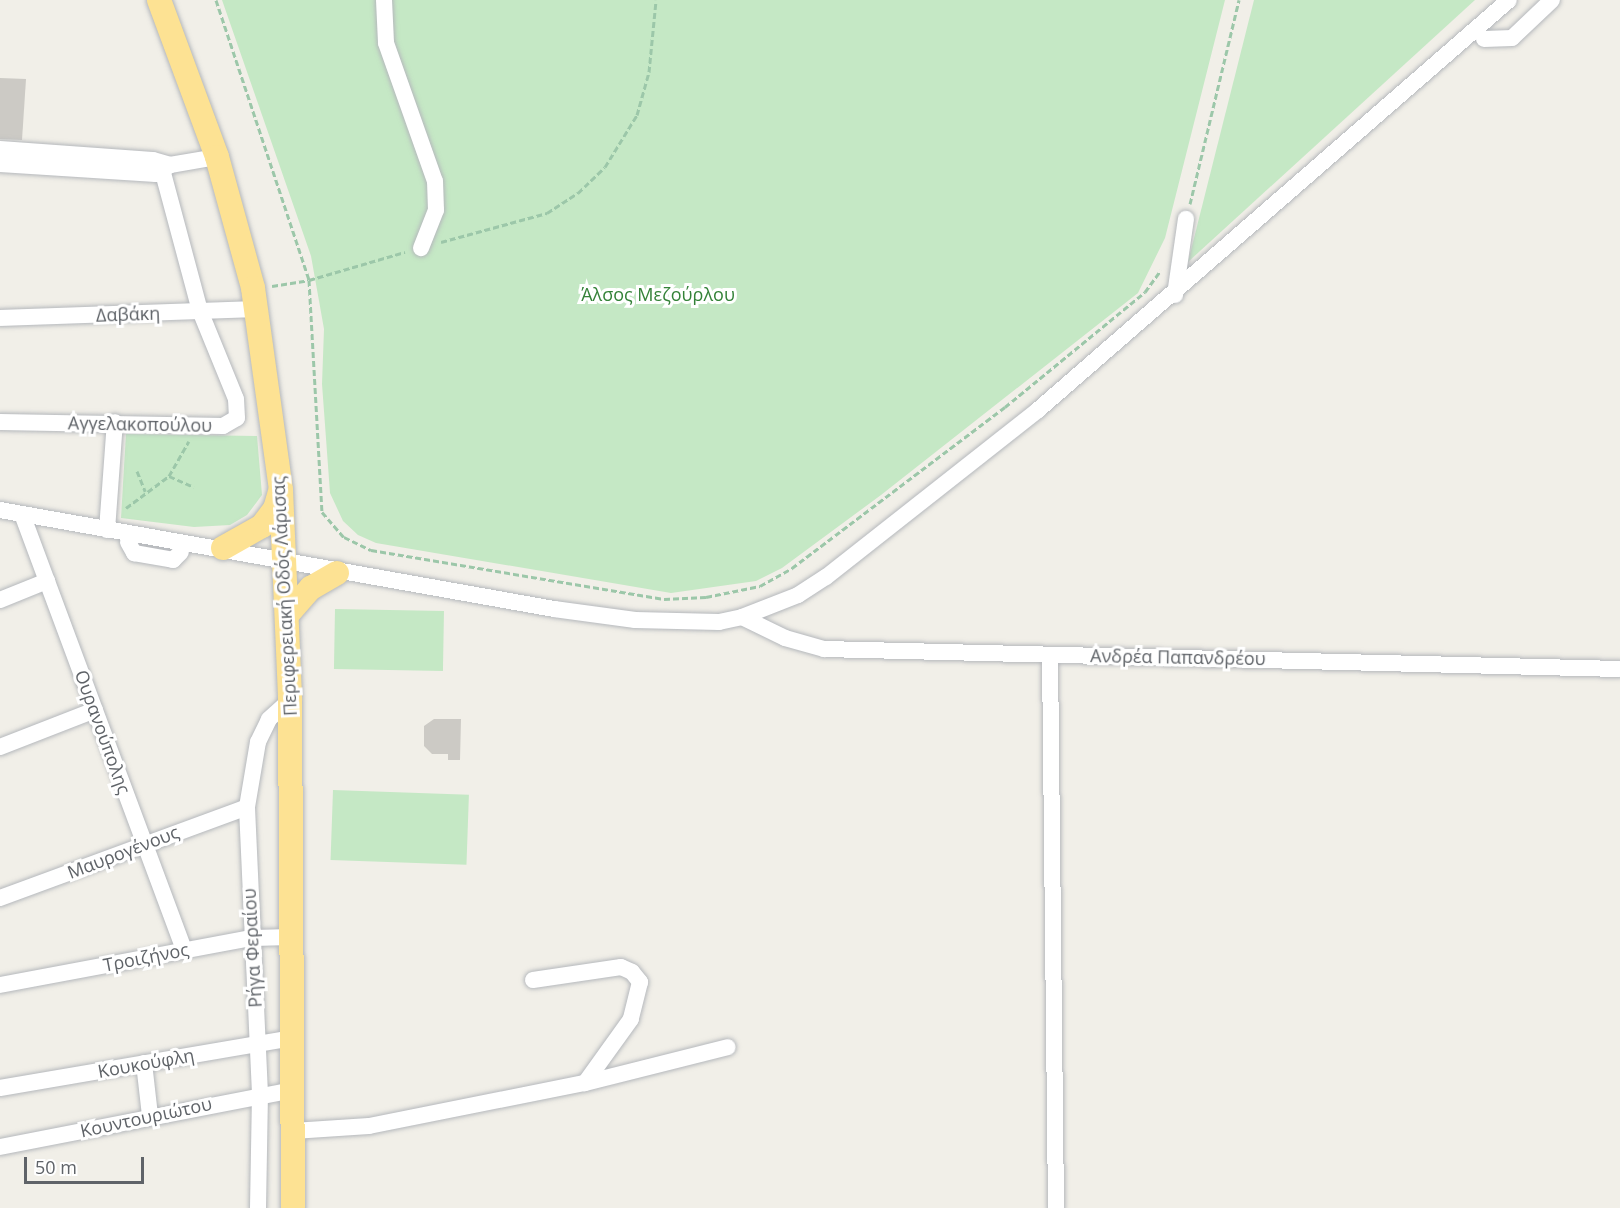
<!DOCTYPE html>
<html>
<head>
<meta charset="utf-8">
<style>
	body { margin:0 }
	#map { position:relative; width:1620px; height:1208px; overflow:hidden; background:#f1efe8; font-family:"Open Sans",sans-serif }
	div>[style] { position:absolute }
	.green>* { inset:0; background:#c5e8c5; transform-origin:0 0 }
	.building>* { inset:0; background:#cccac5 }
	.path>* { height:3px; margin-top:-1.5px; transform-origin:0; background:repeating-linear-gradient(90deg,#9cc7a9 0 6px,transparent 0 9px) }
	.roads { filter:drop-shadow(0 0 2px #b5b8bc) drop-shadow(0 0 2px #b5b8bc) }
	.minor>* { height:16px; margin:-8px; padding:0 8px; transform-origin:8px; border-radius:8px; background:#fff }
	.highway>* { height:24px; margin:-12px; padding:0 12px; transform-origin:12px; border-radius:12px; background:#fde293 }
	span { translate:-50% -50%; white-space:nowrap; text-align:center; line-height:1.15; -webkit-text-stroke:6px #fff; paint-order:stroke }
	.park-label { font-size:18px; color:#348238 }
	.street-label { font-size:18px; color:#5f6368 }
	.scale { position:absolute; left:24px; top:1157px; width:120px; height:27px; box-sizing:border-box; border:3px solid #5f6368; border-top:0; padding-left:8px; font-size:18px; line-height:21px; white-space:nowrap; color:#5f6368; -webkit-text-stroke:4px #fff; paint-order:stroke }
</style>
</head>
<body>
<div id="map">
	<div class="green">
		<i style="clip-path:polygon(222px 0,1225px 0,1165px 238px,1138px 293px,881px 495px,782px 568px,756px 581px,671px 593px,376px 543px,358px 535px,343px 521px,330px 493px,322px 384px,324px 329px,311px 256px)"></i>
		<i style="clip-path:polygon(1254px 0,1475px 0,1188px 262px)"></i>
		<i style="clip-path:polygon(126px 434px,257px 436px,262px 495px,247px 515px,230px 525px,194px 527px,121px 518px)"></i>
		<i style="left:335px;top:609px;width:109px;height:60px;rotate:1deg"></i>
		<i style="left:333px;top:790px;width:136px;height:70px;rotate:2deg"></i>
	</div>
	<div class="building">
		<i style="clip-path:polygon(0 78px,26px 79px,22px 140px,0 139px)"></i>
		<i style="clip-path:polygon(434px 719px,461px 719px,460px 760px,448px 760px,448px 754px,432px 754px,424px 746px,424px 726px)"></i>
	</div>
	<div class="path">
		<i style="left:216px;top:0;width:295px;rotate:71.6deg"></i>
		<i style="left:309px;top:280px;width:232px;rotate:86.8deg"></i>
		<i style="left:322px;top:512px;width:33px;rotate:49deg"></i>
		<i style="left:344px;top:537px;width:30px;rotate:26deg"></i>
		<i style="left:371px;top:550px;width:297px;rotate:9.5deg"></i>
		<i style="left:664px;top:599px;width:42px;rotate:-2.7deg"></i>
		<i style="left:706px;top:597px;width:55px;rotate:-11.5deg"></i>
		<i style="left:760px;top:586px;width:37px;rotate:-29deg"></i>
		<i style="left:792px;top:568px;width:267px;rotate:-37.1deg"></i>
		<i style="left:1005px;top:407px;width:181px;rotate:-39.4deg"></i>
		<i style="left:1145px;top:292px;width:27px;rotate:-54deg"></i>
		<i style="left:1190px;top:204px;width:210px;rotate:-76.5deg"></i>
		<i style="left:441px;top:242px;width:110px;rotate:-15.3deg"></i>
		<i style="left:547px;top:213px;width:37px;rotate:-33deg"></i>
		<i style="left:578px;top:193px;width:37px;rotate:-44deg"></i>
		<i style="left:605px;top:167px;width:61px;rotate:-58.4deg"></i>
		<i style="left:637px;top:115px;width:45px;rotate:-74.4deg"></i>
		<i style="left:649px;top:72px;width:72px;rotate:-84.4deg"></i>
		<i style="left:272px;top:286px;width:37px;rotate:-9deg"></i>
		<i style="left:309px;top:280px;width:100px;rotate:-16.3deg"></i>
		<i style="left:137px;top:471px;width:22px;rotate:68deg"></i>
		<i style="left:169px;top:476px;width:27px;rotate:24deg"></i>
		<i style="left:126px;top:508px;width:54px;rotate:-36.7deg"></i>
		<i style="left:169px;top:476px;width:40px;rotate:-60.3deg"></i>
	</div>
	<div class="roads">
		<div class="minor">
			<i style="left:384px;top:0;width:43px;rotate:87.3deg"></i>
			<i style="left:386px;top:43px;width:146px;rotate:70.5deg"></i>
			<i style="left:435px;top:181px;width:29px;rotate:88deg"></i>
			<i style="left:436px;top:210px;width:41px;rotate:111.5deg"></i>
			<i style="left:1484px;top:39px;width:28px;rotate:-2deg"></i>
			<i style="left:1512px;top:38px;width:55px;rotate:-43.5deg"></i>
			<i style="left:0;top:149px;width:153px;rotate:4.1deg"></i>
			<i style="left:153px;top:160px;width:18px;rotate:16deg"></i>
			<i style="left:170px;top:165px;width:48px;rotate:-9.7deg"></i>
			<i style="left:0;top:164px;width:156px;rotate:3.7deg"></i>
			<i style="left:156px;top:174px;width:15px;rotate:-32deg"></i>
			<i style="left:1175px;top:295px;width:77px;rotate:-81.8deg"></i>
			<i style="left:0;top:318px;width:256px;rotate:-2deg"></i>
			<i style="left:0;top:422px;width:223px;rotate:1deg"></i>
			<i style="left:223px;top:426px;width:16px;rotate:-30deg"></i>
			<i style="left:237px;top:418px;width:19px;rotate:-93deg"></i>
			<i style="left:236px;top:399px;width:95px;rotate:-112.2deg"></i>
			<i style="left:200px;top:311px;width:143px;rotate:-105deg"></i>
			<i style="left:0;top:510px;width:563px;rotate:10.13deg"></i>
			<i style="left:554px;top:609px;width:82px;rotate:7.7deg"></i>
			<i style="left:635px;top:620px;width:84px;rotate:1.4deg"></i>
			<i style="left:719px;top:622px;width:24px;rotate:-12deg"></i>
			<i style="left:742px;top:617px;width:60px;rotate:-21.4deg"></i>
			<i style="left:798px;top:595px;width:33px;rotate:-33deg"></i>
			<i style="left:826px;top:577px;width:270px;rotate:-38.2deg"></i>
			<i style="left:1038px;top:410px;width:624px;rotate:-41.04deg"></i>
			<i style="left:22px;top:514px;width:464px;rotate:69.6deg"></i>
			<i style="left:107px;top:530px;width:108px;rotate:-85.8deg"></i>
			<i style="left:128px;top:542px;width:13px;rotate:61deg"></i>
			<i style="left:134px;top:553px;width:40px;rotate:10deg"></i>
			<i style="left:173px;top:560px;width:11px;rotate:-45deg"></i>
			<i style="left:0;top:600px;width:51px;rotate:-22deg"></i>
			<i style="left:742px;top:617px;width:48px;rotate:26deg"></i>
			<i style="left:785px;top:638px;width:41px;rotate:15.8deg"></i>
			<i style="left:824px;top:649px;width:796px;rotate:1.44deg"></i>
			<i style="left:1050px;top:655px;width:553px;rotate:89.38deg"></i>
			<i style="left:0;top:747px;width:102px;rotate:-21.3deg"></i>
			<i style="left:0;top:898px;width:263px;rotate:-20.2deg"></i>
			<i style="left:533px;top:980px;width:89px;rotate:-8.4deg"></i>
			<i style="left:621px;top:967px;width:12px;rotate:24deg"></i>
			<i style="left:632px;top:972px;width:13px;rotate:51deg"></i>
			<i style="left:640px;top:982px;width:38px;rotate:104deg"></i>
			<i style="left:631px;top:1019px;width:79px;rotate:125.7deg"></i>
			<i style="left:0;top:985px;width:256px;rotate:-10.6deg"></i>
			<i style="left:252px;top:938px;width:40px;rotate:-1.4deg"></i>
			<i style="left:144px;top:1063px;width:53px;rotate:83.5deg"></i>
			<i style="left:0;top:1088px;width:296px;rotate:-9.7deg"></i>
			<i style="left:293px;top:1131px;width:76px;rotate:-3.8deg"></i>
			<i style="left:369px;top:1126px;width:220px;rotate:-11.3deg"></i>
			<i style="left:585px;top:1083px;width:147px;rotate:-14.1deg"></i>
			<i style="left:0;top:1147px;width:298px;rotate:-11deg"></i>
			<i style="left:258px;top:1208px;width:114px;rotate:-89deg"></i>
			<i style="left:260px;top:1094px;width:287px;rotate:-92.6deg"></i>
			<i style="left:247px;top:807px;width:66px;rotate:-80.4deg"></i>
			<i style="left:258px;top:742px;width:25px;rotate:-64deg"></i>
			<i style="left:269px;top:719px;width:28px;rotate:-42deg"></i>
		</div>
		<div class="highway">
			<i style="left:159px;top:0;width:167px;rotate:69.7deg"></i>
			<i style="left:217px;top:157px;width:136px;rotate:74.6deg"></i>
			<i style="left:253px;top:288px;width:204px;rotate:82.1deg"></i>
			<i style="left:281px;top:490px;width:210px;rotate:87.5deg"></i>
			<i style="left:290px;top:700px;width:508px;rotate:89.66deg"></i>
			<i style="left:223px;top:548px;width:45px;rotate:-29.4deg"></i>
			<i style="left:262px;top:526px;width:21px;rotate:-53deg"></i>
			<i style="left:275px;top:509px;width:18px;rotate:-74deg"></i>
			<i style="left:288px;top:614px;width:35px;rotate:-49deg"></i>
			<i style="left:311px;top:588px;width:30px;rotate:-30deg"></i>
		</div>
	</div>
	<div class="park-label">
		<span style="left:658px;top:294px">Άλσος Μεζούρλου</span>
	</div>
	<div class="street-label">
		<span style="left:128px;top:314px;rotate:-2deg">Δαβάκη</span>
		<span style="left:140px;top:424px;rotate:1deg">Αγγελακοπούλου</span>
		<span style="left:284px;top:596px;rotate:-93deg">Περιφερειακή Οδός Λάρισας</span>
		<span style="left:1178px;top:657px;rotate:1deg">Ανδρέα Παπανδρέου</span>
		<span style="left:103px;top:732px;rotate:70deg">Ουρανούπολης</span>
		<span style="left:123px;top:852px;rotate:-21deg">Μαυρογένους</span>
		<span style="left:252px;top:948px;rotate:-93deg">Ρήγα Φεραίου</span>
		<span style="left:146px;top:957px;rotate:-11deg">Τρoιζήνος</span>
		<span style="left:146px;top:1063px;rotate:-10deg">Κουκούφλη</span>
		<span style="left:146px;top:1117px;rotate:-12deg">Κουντουριώτου</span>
	</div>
	<div class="scale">50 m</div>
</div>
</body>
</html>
